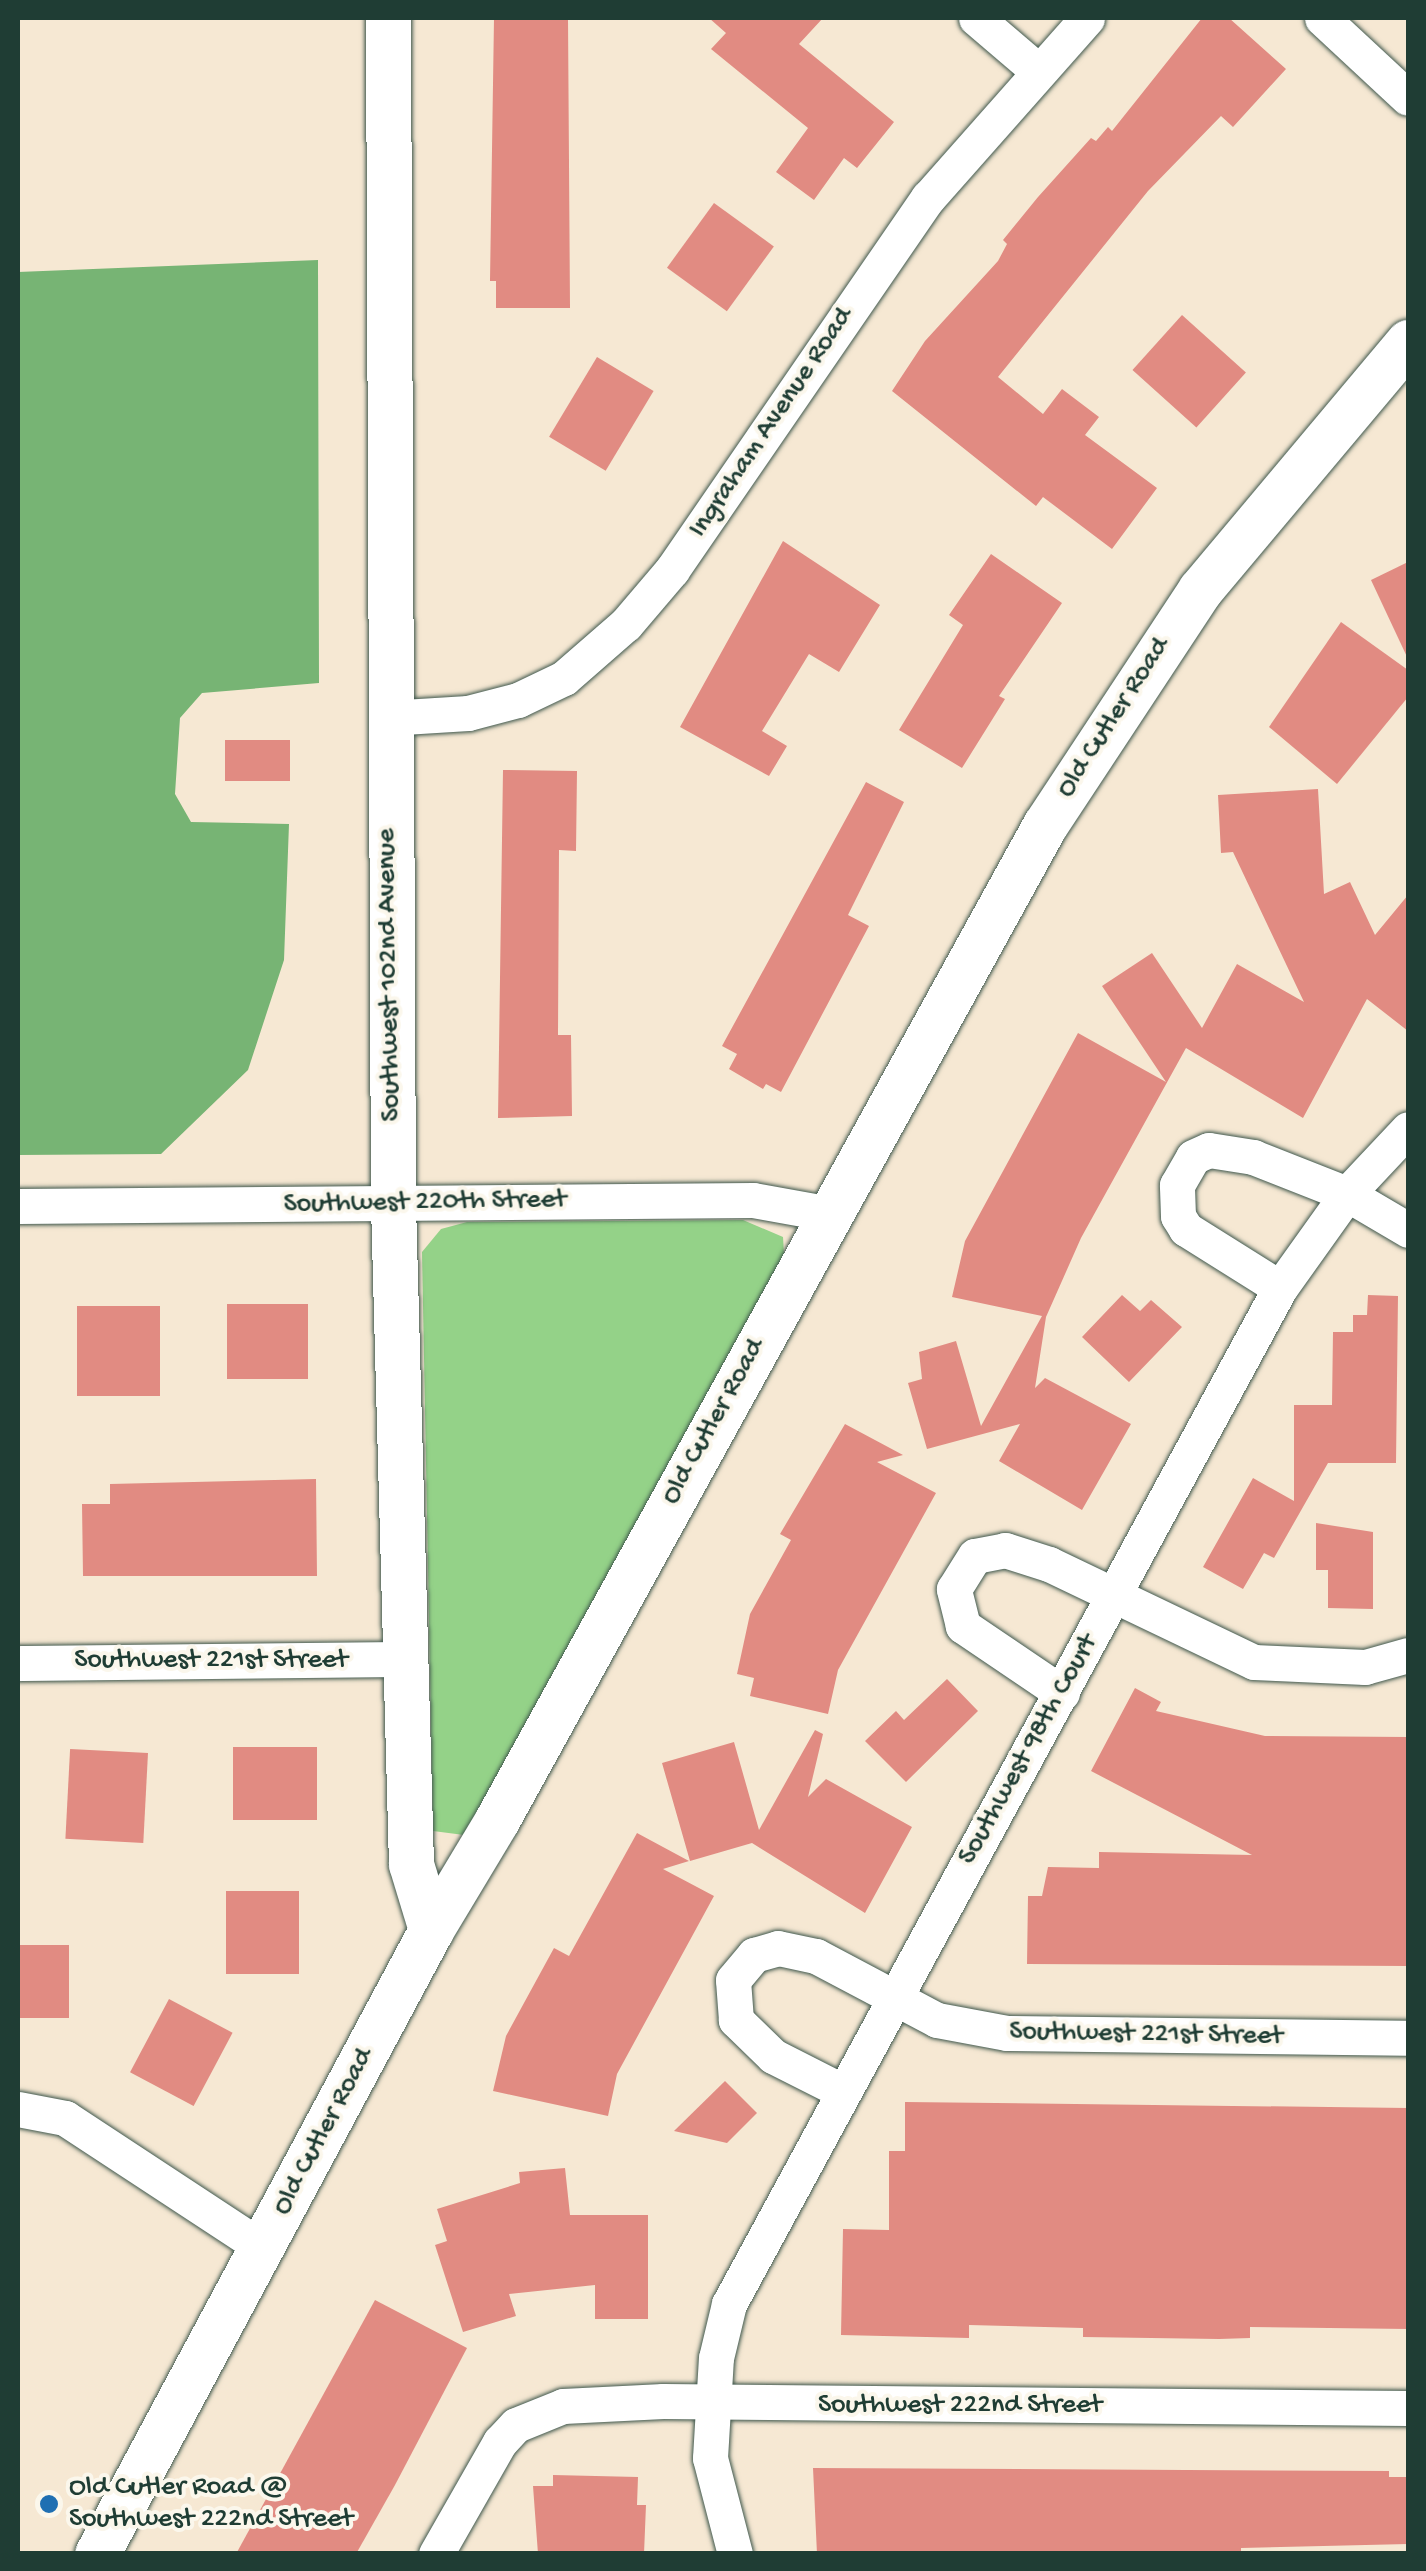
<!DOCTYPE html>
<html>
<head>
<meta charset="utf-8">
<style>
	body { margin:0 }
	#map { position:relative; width:1426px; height:2571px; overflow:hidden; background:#f6e8d3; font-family:"Gochi Hand",sans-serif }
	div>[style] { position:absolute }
	.green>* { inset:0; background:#94d288 }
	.forest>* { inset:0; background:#77b474 }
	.building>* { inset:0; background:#e18b82; transform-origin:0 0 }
	.roads { filter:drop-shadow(0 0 2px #3f574c) drop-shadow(0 0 2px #3f574c) }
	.minor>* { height:35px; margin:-17.5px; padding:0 17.5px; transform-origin:17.5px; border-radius:17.5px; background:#fff }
	.tertiary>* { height:45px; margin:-22.5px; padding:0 22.5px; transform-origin:22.5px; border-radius:22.5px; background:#fff }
	.dots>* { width:28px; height:28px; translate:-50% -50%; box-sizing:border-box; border:5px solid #fbf7ec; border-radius:50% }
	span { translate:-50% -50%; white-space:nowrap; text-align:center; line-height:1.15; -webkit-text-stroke:8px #fbf7ec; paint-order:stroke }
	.street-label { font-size:28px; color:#1f3d34 }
	.poi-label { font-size:28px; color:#1f3d34 }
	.left { translate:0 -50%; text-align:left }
	.frame { position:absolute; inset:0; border:20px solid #1f3d34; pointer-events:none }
</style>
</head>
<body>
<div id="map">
	<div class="green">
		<i style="clip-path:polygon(743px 1220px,783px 1237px,784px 1254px,464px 1835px,433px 1831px,422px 1252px,441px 1229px,467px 1222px)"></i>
	</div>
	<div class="forest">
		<i style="clip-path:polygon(318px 260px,319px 683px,202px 693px,180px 718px,175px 794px,191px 822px,289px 824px,284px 960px,248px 1070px,161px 1154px,18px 1155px,18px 272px)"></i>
	</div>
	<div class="building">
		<i style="clip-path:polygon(494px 18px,568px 18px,570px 308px,496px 308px,496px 281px,490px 281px)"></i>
		<i style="clip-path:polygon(709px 18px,823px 18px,799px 44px,894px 122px,857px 168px,844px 158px,814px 200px,776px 172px,808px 128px,711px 49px,726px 33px)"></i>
		<i style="clip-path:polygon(1202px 18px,1229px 18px,1286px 69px,1233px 127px,1221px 116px,1148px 191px,998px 377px,1043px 414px,1062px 389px,1099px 417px,1085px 435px,1157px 488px,1112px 549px,1043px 497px,1036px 506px,892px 391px,925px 341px,998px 261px,1007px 244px,1003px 240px,1038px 197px,1091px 138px,1096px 141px,1108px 127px,1112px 131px)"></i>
		<i style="left:714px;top:203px;width:74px;height:80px;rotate:36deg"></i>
		<i style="left:1182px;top:315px;width:86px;height:74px;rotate:42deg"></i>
		<i style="left:597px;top:357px;width:66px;height:93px;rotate:31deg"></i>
		<i style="clip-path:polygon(783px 541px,880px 605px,839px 672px,809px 654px,762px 731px,787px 746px,769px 776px,680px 727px)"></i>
		<i style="clip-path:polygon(991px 554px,1062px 603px,999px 696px,1005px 699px,962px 768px,899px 730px,963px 625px,949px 615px)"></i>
		<i style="clip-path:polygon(1408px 562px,1408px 659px,1371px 580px)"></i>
		<i style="clip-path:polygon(1341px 622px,1408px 670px,1408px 697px,1337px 784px,1269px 727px)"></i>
		<i style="left:225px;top:740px;width:65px;height:41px"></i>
		<i style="clip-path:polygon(503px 770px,577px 771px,576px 851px,559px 850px,558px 1035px,571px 1035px,572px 1116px,498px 1118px)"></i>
		<i style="clip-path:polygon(866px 782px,904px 802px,848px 915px,869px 926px,781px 1092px,766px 1084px,763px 1089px,729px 1069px,737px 1054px,722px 1046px)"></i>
		<i style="clip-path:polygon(1318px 789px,1324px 894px,1350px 882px,1375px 935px,1408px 895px,1408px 1031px,1367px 999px,1303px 1118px,1186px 1048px,1081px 1238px,1046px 1317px,1035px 1388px,1045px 1378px,1131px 1424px,1082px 1510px,999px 1461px,1020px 1424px,927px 1449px,908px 1383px,922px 1379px,919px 1352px,956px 1341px,981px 1426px,1042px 1316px,952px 1297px,965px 1241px,1078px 1033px,1166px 1082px,1102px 986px,1152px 953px,1202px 1028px,1237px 964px,1304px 1002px,1233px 852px,1221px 853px,1218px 795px)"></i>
		<i style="clip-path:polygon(1122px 1295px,1140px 1311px,1151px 1300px,1182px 1327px,1129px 1382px,1082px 1337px)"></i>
		<i style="clip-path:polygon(1368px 1295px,1398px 1296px,1396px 1463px,1328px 1463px,1274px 1558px,1264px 1553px,1243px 1589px,1203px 1567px,1253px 1478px,1294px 1501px,1294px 1405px,1332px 1405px,1333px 1332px,1353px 1332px,1353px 1315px,1367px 1315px)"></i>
		<i style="left:308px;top:1304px;width:75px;height:81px;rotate:90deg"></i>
		<i style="left:77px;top:1306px;width:83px;height:90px"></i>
		<i style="clip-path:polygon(845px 1424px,903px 1455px,877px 1462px,936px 1493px,838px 1670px,828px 1714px,750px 1696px,754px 1678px,737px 1674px,750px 1614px,791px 1540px,780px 1534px)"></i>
		<i style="clip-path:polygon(316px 1479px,317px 1576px,83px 1576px,82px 1504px,110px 1504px,110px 1484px)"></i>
		<i style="clip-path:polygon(1316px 1523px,1373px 1532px,1373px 1609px,1328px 1608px,1328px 1570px,1316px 1570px)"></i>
		<i style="clip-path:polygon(947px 1679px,978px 1711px,906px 1782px,865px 1741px,896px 1711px,904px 1720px)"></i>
		<i style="clip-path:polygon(1135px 1688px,1161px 1702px,1156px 1711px,1265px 1736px,1408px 1737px,1408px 1966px,1027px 1964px,1028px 1896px,1042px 1896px,1048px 1867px,1099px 1868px,1099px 1852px,1252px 1855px,1091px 1771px)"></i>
		<i style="clip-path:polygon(815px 1730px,823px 1734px,808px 1797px,826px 1779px,912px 1827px,865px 1913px,752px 1843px,690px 1861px,662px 1763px,734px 1742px,759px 1830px)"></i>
		<i style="left:317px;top:1747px;width:73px;height:84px;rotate:90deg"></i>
		<i style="left:148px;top:1753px;width:90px;height:78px;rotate:93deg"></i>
		<i style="clip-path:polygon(637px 1833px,689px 1861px,663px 1869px,714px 1896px,617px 2074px,608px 2116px,493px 2091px,506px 2036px,554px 1948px,569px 1956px)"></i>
		<i style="left:299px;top:1891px;width:83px;height:73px;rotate:90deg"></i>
		<i style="left:18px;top:1945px;width:51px;height:73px"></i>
		<i style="left:169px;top:1999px;width:72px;height:83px;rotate:28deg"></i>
		<i style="clip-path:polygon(725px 2081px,757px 2113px,727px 2143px,674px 2131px)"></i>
		<i style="clip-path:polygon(905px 2102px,1408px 2108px,1408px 2329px,1250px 2327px,1250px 2338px,1219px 2339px,1083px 2337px,1083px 2328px,969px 2325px,969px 2338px,841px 2335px,843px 2229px,889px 2230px,889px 2151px,905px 2151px)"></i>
		<i style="clip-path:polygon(565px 2168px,570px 2215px,648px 2215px,648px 2319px,595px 2319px,595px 2285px,509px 2294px,516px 2316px,463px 2332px,435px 2245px,447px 2241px,437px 2209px,520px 2183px,519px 2172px)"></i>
		<i style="clip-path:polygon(375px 2300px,467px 2348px,395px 2485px,356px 2554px,236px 2554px)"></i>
		<i style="clip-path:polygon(813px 2468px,1389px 2471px,1389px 2477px,1408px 2477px,1408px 2544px,1241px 2548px,1241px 2554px,817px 2554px)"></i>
		<i style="clip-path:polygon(553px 2475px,638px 2477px,637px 2505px,646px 2505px,644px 2554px,538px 2554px,533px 2486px,553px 2486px)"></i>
	</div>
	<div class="roads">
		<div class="minor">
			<i style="left:976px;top:18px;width:82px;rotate:40.5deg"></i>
			<i style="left:1322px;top:18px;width:117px;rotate:42.9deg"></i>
			<i style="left:387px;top:718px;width:81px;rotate:-3.5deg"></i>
			<i style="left:468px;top:713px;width:52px;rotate:-14.6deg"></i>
			<i style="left:518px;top:700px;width:51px;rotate:-25.6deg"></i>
			<i style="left:564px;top:678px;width:82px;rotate:-41.1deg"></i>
			<i style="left:626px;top:624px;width:71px;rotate:-49.6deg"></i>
			<i style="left:672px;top:570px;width:452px;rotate:-55.5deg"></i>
			<i style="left:928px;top:198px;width:240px;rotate:-48.5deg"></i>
			<i style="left:18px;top:1206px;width:735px;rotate:-0.47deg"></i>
			<i style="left:753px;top:1200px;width:79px;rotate:10.2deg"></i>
			<i style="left:1280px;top:1288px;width:111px;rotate:-147.9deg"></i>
			<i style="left:1186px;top:1229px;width:15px;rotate:-122deg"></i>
			<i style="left:1178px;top:1216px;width:31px;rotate:-92deg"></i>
			<i style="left:1177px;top:1185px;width:32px;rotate:-60deg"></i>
			<i style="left:1193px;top:1157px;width:17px;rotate:-24deg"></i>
			<i style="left:1209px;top:1150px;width:45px;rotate:9deg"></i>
			<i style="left:1253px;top:1157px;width:101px;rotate:21.5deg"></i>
			<i style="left:1347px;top:1194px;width:71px;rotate:30.5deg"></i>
			<i style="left:18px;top:1663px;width:387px;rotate:-0.6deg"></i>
			<i style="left:1062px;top:1693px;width:120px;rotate:-145.9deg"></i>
			<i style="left:963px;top:1626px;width:38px;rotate:-104deg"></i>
			<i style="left:954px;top:1589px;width:39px;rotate:-58deg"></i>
			<i style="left:975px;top:1556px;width:31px;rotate:-11deg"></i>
			<i style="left:1005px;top:1550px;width:46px;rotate:17.7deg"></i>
			<i style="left:1049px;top:1564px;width:227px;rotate:25.6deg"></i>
			<i style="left:1254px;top:1662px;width:111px;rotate:2.6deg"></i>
			<i style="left:1365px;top:1667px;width:45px;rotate:-15.6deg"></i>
			<i style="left:840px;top:2090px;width:75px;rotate:-153.1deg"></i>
			<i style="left:773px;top:2056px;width:52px;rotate:-135.8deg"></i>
			<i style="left:736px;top:2020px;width:40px;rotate:-94.3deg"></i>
			<i style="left:733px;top:1980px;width:33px;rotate:-50deg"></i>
			<i style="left:754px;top:1955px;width:25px;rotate:-16deg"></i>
			<i style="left:778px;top:1948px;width:39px;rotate:12deg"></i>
			<i style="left:816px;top:1956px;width:137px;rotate:27.9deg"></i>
			<i style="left:937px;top:2020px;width:71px;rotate:10.5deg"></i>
			<i style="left:1007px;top:2033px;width:401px;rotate:0.7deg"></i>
			<i style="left:18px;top:2109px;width:48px;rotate:10.8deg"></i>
			<i style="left:65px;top:2118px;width:237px;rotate:33.3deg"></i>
			<i style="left:436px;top:2554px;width:129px;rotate:-60.3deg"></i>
			<i style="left:500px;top:2442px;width:23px;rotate:-47deg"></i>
			<i style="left:516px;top:2425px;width:51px;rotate:-22deg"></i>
			<i style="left:563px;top:2406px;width:100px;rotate:-2.9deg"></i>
			<i style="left:663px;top:2401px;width:745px;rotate:0.54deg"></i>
			<i style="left:735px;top:2554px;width:99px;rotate:-104.6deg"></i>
			<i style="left:710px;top:2458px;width:100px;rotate:-86.6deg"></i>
			<i style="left:716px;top:2358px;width:56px;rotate:-76.5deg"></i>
			<i style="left:729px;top:2304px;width:1156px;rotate:-61.53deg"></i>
			<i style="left:1280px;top:1288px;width:115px;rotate:-54.5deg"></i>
			<i style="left:1347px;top:1194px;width:89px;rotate:-46.8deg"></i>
		</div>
		<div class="tertiary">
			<i style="left:388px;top:18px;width:1186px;rotate:89.76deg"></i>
			<i style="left:393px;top:1204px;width:660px;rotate:88.44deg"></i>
			<i style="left:411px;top:1864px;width:69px;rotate:73.1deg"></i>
			<i style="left:97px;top:2554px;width:708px;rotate:-61.84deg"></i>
			<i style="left:431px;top:1930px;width:128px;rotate:-59deg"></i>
			<i style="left:497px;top:1820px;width:1136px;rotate:-61.16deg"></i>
			<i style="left:1045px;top:825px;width:282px;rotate:-56.6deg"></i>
			<i style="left:1200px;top:590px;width:324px;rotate:-50deg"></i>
		</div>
	</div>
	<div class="dots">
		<i style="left:49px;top:2504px;background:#1f6fb2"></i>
	</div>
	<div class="street-label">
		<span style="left:772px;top:423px;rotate:-56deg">Ingraham Avenue Road</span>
		<span style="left:1114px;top:718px;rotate:-57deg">Old Cutler Road</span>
		<span style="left:390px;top:975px;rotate:-91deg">Southwest 102nd Avenue</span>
		<span style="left:425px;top:1203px;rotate:-1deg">Southwest 220th Street</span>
		<span style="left:714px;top:1422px;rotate:-61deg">Old Cutler Road</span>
		<span style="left:211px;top:1661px">Southwest 221st Street</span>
		<span style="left:1029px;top:1750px;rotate:-61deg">Southwest 98th Court</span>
		<span style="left:1146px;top:2035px;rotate:1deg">Southwest 221st Street</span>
		<span style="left:324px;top:2132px;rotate:-62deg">Old Cutler Road</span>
		<span style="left:960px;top:2406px">Southwest 222nd Street</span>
	</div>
	<div class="poi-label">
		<span class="left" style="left:69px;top:2504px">Old Cutler Road @<br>Southwest 222nd Street</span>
	</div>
	<div class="frame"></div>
</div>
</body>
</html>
